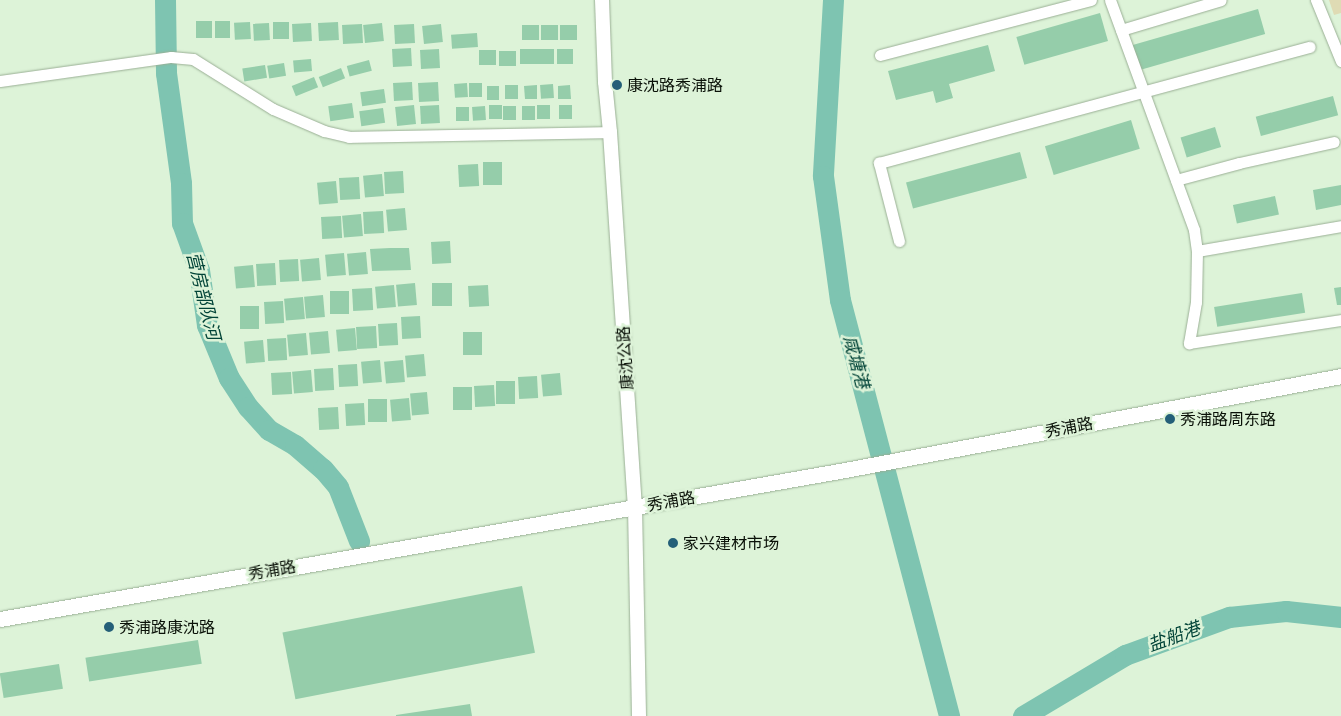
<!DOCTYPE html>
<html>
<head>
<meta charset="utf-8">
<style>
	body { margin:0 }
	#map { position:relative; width:1341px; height:716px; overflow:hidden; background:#ddf3d8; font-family:"PT Sans","Noto Sans SC",sans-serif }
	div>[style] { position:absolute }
	.green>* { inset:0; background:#dfdbb4 }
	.river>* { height:21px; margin:-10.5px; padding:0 10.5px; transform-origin:10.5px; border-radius:10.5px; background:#7ec4b1 }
	.building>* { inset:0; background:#95cdaa; transform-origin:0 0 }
	.roads { filter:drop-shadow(0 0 1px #9aaf95) drop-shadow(0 0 1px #9aaf95) }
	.minor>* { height:11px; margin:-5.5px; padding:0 5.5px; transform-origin:5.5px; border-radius:5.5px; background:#fff }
	.tertiary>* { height:14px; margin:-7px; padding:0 7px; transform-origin:7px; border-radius:7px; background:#fff }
	.secondary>* { height:15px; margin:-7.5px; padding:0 7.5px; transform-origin:7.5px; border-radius:7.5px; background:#fff }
	.dots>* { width:14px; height:14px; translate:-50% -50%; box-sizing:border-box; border:2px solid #ddf3d8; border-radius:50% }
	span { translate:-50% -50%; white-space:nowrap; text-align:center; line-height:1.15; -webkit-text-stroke:5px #ddf3d8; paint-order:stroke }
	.poi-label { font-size:16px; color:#0a1108 }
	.left { translate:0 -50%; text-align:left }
	.street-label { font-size:16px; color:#0a1108 }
	.water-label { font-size:18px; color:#014337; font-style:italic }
</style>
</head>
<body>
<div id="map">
	<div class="green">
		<i style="clip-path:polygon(1329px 0,1341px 0,1341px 13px,1334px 15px)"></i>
	</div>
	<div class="river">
		<i style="left:165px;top:0;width:73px;rotate:89.2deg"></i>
		<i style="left:166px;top:73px;width:111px;rotate:82.2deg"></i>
		<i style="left:181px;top:183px;width:40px;rotate:88.6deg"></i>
		<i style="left:182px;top:223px;width:50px;rotate:70.1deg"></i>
		<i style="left:199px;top:270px;width:56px;rotate:81.7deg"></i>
		<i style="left:207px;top:325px;width:57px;rotate:67.5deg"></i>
		<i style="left:229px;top:378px;width:35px;rotate:57deg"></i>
		<i style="left:248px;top:407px;width:31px;rotate:48deg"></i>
		<i style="left:269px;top:430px;width:30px;rotate:30deg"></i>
		<i style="left:295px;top:445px;width:37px;rotate:41deg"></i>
		<i style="left:323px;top:469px;width:23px;rotate:50deg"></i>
		<i style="left:338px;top:487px;width:58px;rotate:68.7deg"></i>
		<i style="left:833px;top:0;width:176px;rotate:93.3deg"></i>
		<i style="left:823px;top:176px;width:125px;rotate:82.2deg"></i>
		<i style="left:840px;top:300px;width:430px;rotate:75.3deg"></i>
		<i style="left:1023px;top:716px;width:119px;rotate:-30.9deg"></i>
		<i style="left:1125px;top:655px;width:111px;rotate:-20.1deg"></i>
		<i style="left:1229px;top:617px;width:57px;rotate:-6deg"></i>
		<i style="left:1286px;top:611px;width:55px;rotate:6.2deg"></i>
	</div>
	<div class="building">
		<i style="left:1258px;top:9px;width:26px;height:133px;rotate:74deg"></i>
		<i style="left:1100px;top:13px;width:29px;height:87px;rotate:74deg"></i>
		<i style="left:196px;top:21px;width:16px;height:17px"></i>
		<i style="left:215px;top:21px;width:15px;height:17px"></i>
		<i style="left:250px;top:22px;width:17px;height:16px;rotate:87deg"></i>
		<i style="left:273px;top:22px;width:16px;height:17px"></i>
		<i style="left:338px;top:22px;width:18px;height:20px;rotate:87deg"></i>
		<i style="left:269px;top:23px;width:17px;height:16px;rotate:87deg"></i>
		<i style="left:311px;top:23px;width:18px;height:19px;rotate:87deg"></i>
		<i style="left:382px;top:23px;width:18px;height:19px;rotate:84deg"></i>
		<i style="left:362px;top:24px;width:19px;height:20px;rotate:87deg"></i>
		<i style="left:414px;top:24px;width:19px;height:20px;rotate:87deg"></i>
		<i style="left:441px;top:24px;width:18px;height:19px;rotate:84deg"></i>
		<i style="left:539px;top:25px;width:15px;height:17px;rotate:90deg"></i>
		<i style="left:558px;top:25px;width:15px;height:17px;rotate:90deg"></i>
		<i style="left:560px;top:25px;width:17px;height:15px"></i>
		<i style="left:477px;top:33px;width:14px;height:26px;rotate:86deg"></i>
		<i style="clip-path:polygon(988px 45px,995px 71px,949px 84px,953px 98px,936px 103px,933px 91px,896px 100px,888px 71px)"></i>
		<i style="left:411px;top:48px;width:18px;height:19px;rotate:87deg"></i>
		<i style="left:439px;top:49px;width:19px;height:19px;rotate:87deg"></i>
		<i style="left:554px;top:49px;width:15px;height:34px;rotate:90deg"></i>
		<i style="left:557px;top:49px;width:16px;height:15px"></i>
		<i style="left:479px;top:50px;width:17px;height:15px"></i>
		<i style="left:499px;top:51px;width:17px;height:15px"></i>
		<i style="left:311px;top:59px;width:12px;height:18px;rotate:85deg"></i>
		<i style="left:369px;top:60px;width:11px;height:23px;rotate:75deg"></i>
		<i style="left:284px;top:63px;width:13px;height:17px;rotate:81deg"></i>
		<i style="left:265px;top:65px;width:13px;height:23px;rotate:81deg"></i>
		<i style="left:341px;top:68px;width:11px;height:24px;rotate:68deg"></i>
		<i style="left:314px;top:77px;width:11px;height:24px;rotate:68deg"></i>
		<i style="left:412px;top:82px;width:18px;height:19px;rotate:87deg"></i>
		<i style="left:438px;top:82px;width:19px;height:20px;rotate:87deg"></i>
		<i style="left:467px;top:83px;width:14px;height:13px;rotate:86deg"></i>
		<i style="left:469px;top:83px;width:13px;height:14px"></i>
		<i style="left:553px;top:84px;width:14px;height:13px;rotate:86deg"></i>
		<i style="left:505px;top:85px;width:13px;height:14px"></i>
		<i style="clip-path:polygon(537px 85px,537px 99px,525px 99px,524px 86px)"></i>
		<i style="clip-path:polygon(570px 85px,571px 99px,558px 99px,558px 86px)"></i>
		<i style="left:487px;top:86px;width:12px;height:14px"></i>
		<i style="left:384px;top:89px;width:14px;height:24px;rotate:82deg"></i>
		<i style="left:1333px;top:96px;width:20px;height:80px;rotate:75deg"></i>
		<i style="left:352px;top:103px;width:15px;height:24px;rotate:82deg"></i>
		<i style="left:414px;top:105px;width:19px;height:19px;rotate:84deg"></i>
		<i style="left:439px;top:105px;width:18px;height:19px;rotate:87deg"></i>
		<i style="left:502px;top:105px;width:14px;height:13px;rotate:90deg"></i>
		<i style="left:537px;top:105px;width:13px;height:14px"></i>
		<i style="left:559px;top:105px;width:13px;height:14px"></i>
		<i style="left:485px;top:106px;width:14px;height:13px;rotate:86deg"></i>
		<i style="left:503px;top:106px;width:13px;height:14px"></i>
		<i style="left:522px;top:106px;width:13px;height:14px"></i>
		<i style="left:456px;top:107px;width:13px;height:14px"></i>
		<i style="left:383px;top:108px;width:15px;height:24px;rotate:82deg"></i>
		<i style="left:1131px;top:120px;width:30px;height:90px;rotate:73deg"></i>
		<i style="left:1215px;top:127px;width:21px;height:36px;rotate:73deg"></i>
		<i style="left:1020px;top:152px;width:27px;height:118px;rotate:75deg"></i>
		<i style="left:483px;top:162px;width:19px;height:23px"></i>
		<i style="left:478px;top:164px;width:22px;height:20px;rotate:87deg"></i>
		<i style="left:403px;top:171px;width:22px;height:19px;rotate:87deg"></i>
		<i style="left:382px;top:174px;width:22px;height:19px;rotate:85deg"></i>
		<i style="left:359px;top:177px;width:22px;height:20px;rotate:87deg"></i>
		<i style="left:336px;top:181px;width:22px;height:19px;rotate:85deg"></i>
		<i style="clip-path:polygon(1341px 185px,1341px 205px,1316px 210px,1313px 190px)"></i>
		<i style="left:1275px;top:196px;width:19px;height:43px;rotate:78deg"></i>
		<i style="left:405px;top:208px;width:22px;height:19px;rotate:85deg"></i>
		<i style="left:383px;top:211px;width:22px;height:20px;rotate:87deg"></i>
		<i style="left:361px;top:214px;width:22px;height:19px;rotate:85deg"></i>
		<i style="left:341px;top:216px;width:22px;height:20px;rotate:87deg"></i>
		<i style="left:450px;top:241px;width:22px;height:19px;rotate:87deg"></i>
		<i style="clip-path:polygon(390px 248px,409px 248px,411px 270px,372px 271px,370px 249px)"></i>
		<i style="left:366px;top:252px;width:22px;height:19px;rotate:85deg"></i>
		<i style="left:344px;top:253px;width:22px;height:19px;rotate:85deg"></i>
		<i style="left:319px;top:258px;width:22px;height:19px;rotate:85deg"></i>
		<i style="left:298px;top:259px;width:22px;height:19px;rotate:87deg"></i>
		<i style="left:275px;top:263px;width:22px;height:19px;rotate:87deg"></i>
		<i style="left:253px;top:265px;width:22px;height:19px;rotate:85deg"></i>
		<i style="left:415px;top:283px;width:22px;height:19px;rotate:85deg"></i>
		<i style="left:432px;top:283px;width:20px;height:23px"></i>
		<i style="left:394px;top:285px;width:22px;height:19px;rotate:85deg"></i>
		<i style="left:488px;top:285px;width:21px;height:20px;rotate:87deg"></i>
		<i style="clip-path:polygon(1341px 287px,1341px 305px,1337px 305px,1334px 288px)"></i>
		<i style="left:372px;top:288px;width:22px;height:20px;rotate:87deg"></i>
		<i style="left:330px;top:291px;width:19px;height:23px"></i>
		<i style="left:1302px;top:293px;width:20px;height:89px;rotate:81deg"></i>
		<i style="left:323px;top:295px;width:22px;height:19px;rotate:85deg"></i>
		<i style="left:303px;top:297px;width:22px;height:19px;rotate:85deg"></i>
		<i style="left:283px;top:301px;width:22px;height:19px;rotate:87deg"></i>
		<i style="left:240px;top:306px;width:19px;height:23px"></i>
		<i style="left:420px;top:316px;width:22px;height:19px;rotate:87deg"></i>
		<i style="left:397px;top:323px;width:22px;height:19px;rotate:87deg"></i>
		<i style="left:376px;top:326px;width:22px;height:20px;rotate:87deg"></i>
		<i style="left:355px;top:328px;width:22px;height:19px;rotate:85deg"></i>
		<i style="left:328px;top:331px;width:22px;height:19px;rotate:85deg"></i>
		<i style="left:463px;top:332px;width:19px;height:23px"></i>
		<i style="left:306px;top:333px;width:22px;height:19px;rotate:85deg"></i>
		<i style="left:286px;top:338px;width:22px;height:19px;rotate:87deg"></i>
		<i style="left:263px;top:340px;width:22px;height:19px;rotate:85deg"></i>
		<i style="left:424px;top:354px;width:22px;height:19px;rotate:85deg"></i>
		<i style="left:380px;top:360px;width:22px;height:19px;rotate:85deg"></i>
		<i style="left:403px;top:360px;width:22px;height:19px;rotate:85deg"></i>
		<i style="left:357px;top:364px;width:22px;height:19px;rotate:87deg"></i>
		<i style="left:333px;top:368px;width:22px;height:19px;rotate:87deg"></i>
		<i style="left:311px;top:370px;width:22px;height:19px;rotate:85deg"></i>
		<i style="left:291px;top:372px;width:22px;height:20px;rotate:87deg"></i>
		<i style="left:560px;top:373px;width:22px;height:19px;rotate:85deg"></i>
		<i style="left:537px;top:376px;width:22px;height:19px;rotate:87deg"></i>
		<i style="left:496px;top:381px;width:19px;height:23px"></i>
		<i style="left:494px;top:385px;width:21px;height:20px;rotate:87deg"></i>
		<i style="left:453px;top:387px;width:19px;height:23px"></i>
		<i style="left:427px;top:392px;width:22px;height:17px;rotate:85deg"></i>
		<i style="left:409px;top:398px;width:22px;height:19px;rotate:85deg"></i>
		<i style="left:368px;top:399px;width:19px;height:23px"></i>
		<i style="left:364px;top:403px;width:22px;height:19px;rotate:87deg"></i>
		<i style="left:338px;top:407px;width:22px;height:20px;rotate:87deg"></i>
		<i style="left:522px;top:586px;width:68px;height:244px;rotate:79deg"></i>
		<i style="left:198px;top:640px;width:24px;height:114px;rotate:81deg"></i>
		<i style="left:59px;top:664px;width:25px;height:60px;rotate:81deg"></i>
		<i style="clip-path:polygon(470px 704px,472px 716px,396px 716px,396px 715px)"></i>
	</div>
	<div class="roads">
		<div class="minor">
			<i style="left:1110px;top:0;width:245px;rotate:69.9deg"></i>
			<i style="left:1194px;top:230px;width:21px;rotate:82deg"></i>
			<i style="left:1197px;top:251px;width:51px;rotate:91.1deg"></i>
			<i style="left:1196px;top:302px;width:42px;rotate:99.7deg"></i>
			<i style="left:1189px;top:343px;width:154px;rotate:-8.6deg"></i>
			<i style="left:1316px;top:0;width:66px;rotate:67.7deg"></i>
			<i style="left:1121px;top:30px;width:104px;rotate:-16.7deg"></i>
			<i style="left:880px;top:55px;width:218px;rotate:-14.6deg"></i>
			<i style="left:0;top:81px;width:173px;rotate:-8deg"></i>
			<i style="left:171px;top:57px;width:22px;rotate:5deg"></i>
			<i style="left:193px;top:59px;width:94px;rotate:32deg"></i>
			<i style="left:273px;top:109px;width:56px;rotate:23.3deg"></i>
			<i style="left:324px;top:131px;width:26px;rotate:13deg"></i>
			<i style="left:349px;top:137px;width:261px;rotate:-1.1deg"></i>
			<i style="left:1176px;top:180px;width:65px;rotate:-15.1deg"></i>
			<i style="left:1239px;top:163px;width:97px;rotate:-12.5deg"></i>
			<i style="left:899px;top:241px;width:81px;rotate:-104.4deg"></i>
			<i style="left:879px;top:163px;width:446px;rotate:-15.1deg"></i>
			<i style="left:1197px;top:251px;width:146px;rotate:-9.8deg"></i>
		</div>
		<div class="tertiary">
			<i style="left:602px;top:0;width:82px;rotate:87.9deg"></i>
			<i style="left:605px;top:82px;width:50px;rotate:84.3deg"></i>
			<i style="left:610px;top:132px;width:376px;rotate:86.2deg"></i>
			<i style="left:635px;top:507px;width:209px;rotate:88.9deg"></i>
		</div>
		<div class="secondary">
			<i style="left:0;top:619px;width:858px;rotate:-10deg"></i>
			<i style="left:845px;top:470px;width:505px;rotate:-10.73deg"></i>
		</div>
	</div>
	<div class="dots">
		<i style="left:617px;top:85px;background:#245f78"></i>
		<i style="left:1170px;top:419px;background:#245f78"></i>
		<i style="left:673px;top:543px;background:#245f78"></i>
		<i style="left:109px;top:627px;background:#245f78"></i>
	</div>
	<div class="poi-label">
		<span class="left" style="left:627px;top:85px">康沈路秀浦路</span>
		<span class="left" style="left:1180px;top:419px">秀浦路周东路</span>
		<span class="left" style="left:683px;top:543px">家兴建材市场</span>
		<span class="left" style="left:119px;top:627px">秀浦路康沈路</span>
	</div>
	<div class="street-label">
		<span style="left:625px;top:358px;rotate:-94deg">康沈公路</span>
		<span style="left:1069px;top:427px;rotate:-11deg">秀浦路</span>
		<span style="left:671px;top:501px;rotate:-10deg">秀浦路</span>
		<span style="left:272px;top:570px;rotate:-10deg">秀浦路</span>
	</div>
	<div class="water-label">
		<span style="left:203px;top:296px;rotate:76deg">营房部队河</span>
		<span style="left:856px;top:362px;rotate:75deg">咸塘港</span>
		<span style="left:1174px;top:637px;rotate:-20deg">盐船港</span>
	</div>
</div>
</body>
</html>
